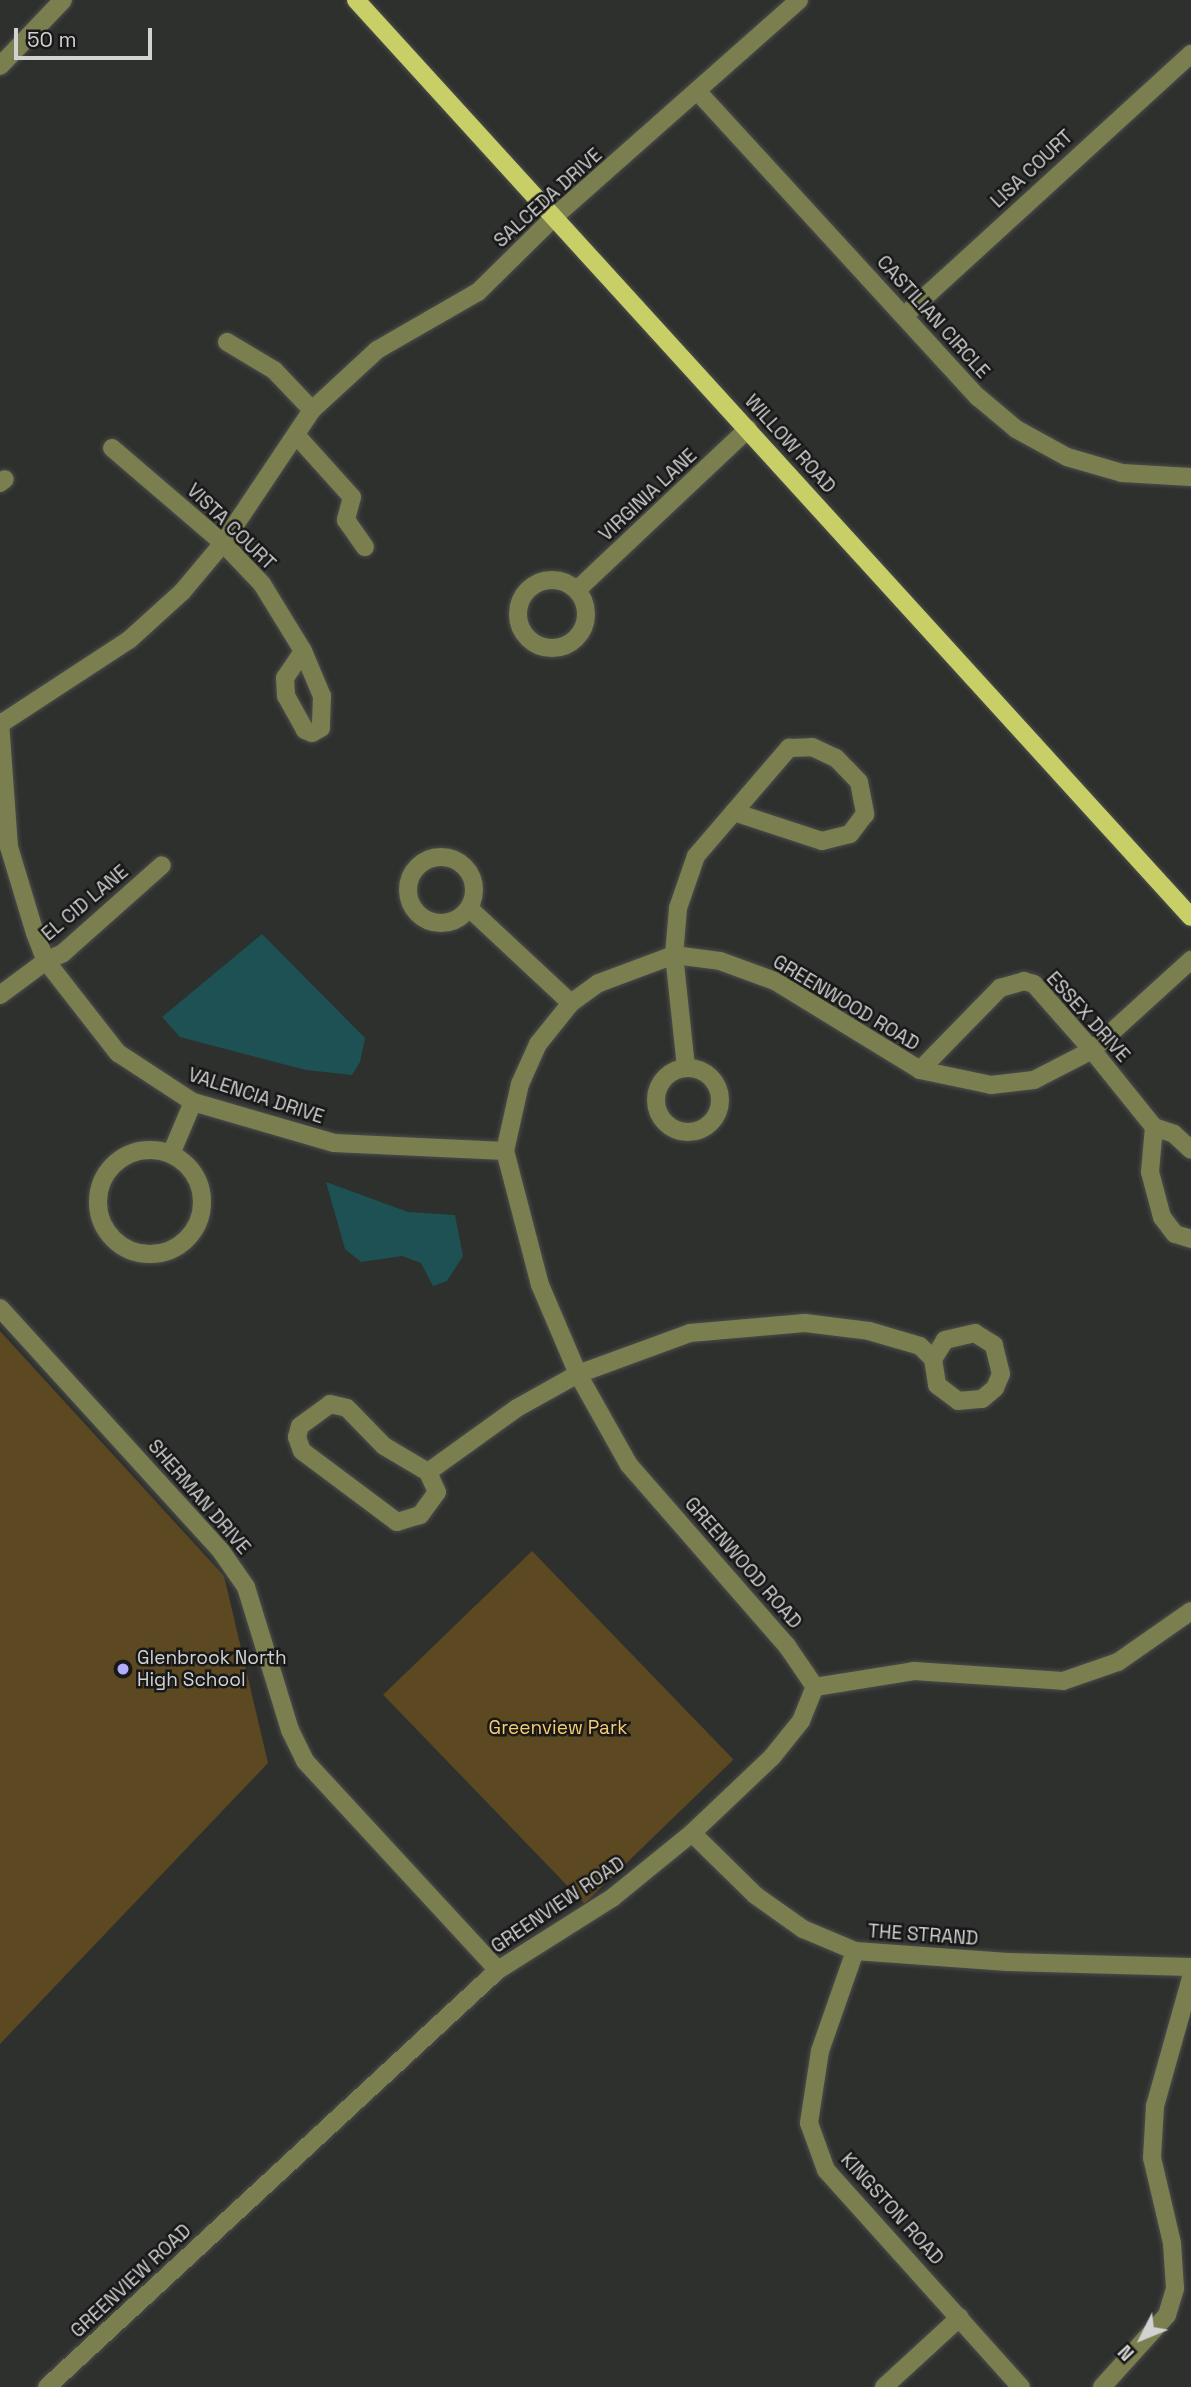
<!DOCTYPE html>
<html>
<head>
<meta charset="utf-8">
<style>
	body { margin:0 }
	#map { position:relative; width:1191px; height:2387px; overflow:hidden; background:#2e302e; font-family:"Space Grotesk",sans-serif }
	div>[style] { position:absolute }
	.green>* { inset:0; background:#5c4922; transform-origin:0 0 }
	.water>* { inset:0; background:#1d5153 }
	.roads { filter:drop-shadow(0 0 2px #4b4d4b) drop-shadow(0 0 2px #4b4d4b) }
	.minor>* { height:18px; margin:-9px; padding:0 9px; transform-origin:9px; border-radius:9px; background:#7b7f50 }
	.minor>.ring { margin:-9px; padding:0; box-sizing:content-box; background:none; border:18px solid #7b7f50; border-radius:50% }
	.major>* { height:18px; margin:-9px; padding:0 9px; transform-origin:9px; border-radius:9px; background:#c8cf67 }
	.dots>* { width:19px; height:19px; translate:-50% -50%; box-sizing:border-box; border:4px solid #171817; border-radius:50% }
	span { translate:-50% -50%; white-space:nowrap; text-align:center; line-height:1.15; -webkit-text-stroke:5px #171817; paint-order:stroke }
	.street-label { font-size:19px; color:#d1d2d1 }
	.poi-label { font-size:19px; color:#d1d2d1 }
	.left { translate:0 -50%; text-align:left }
	.park-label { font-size:19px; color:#f9cc71 }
	.north { position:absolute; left:1107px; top:2303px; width:70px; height:70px; -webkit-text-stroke:5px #171817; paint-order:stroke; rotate:227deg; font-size:19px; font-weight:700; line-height:28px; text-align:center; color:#d1d2d1 }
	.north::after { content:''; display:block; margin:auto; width:24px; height:32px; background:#d1d2d1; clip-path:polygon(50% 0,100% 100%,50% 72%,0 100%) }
	.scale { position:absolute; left:14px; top:28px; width:138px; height:32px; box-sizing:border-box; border:4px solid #d1d2d1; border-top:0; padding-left:9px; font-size:21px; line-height:24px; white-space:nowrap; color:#d1d2d1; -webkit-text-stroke:5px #171817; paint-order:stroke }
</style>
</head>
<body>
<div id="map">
	<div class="green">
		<i style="clip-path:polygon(0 1331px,224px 1576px,268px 1763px,0 2044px)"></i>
		<i style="left:532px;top:1551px;width:290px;height:207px;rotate:46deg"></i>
	</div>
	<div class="water">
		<i style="clip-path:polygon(262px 934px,365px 1038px,360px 1062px,352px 1075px,306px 1070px,180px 1037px,162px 1017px)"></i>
		<i style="clip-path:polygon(326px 1182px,408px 1212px,455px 1215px,463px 1256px,447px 1281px,433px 1286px,421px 1263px,402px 1256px,361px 1262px,345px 1249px)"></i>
	</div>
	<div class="roads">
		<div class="minor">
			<i style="left:0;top:66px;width:91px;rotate:-46.3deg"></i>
			<i style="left:699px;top:93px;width:413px;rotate:47.5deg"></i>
			<i style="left:978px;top:397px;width:50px;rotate:40.1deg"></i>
			<i style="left:1016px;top:429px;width:58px;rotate:28.8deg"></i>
			<i style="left:1067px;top:457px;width:57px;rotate:16.2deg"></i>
			<i style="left:1122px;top:473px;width:69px;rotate:3.3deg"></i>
			<i style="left:904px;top:316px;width:389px;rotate:-42.4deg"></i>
			<i style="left:227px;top:342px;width:55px;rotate:30.8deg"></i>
			<i style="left:274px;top:370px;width:55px;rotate:46.5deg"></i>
			<i style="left:297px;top:436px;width:82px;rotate:48deg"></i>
			<i style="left:352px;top:497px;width:24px;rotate:105deg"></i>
			<i style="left:346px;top:520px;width:33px;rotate:55deg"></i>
			<i style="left:112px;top:448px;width:146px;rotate:40.6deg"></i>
			<i style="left:223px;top:543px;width:57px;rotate:46.4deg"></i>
			<i style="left:262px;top:584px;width:79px;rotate:58.5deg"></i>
			<i style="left:303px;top:651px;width:49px;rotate:67.1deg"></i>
			<i style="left:322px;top:696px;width:32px;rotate:92deg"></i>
			<i style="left:321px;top:728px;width:10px;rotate:151deg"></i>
			<i style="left:312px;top:733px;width:8px;rotate:-157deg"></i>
			<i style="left:305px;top:730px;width:39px;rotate:-119deg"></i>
			<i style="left:286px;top:696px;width:18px;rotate:-93deg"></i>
			<i style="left:285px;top:678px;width:32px;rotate:-56deg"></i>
			<i style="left:0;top:483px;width:6px;rotate:-39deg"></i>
			<i class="ring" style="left:518px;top:580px;width:50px;height:50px"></i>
			<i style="left:577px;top:590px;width:235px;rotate:-43.3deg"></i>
			<i style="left:0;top:722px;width:125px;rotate:85.9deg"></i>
			<i style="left:9px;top:847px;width:90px;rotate:73.2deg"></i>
			<i style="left:35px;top:933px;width:30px;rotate:69deg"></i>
			<i style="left:46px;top:961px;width:117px;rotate:52deg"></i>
			<i style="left:118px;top:1053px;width:90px;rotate:33.2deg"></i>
			<i style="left:193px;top:1102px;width:147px;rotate:16.2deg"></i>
			<i style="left:334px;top:1143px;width:171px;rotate:2.7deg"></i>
			<i style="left:2px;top:723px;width:152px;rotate:-33.2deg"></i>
			<i style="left:129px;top:640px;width:72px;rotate:-42.2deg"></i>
			<i style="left:182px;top:592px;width:64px;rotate:-50.1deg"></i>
			<i style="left:223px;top:543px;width:160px;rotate:-56.2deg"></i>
			<i style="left:312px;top:410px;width:88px;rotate:-42.7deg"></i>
			<i style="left:377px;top:350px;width:116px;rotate:-29.9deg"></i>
			<i style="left:478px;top:292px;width:107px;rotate:-44.6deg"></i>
			<i style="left:554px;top:217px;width:327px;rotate:-41.5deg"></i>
			<i class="ring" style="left:408px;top:857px;width:48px;height:48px"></i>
			<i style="left:469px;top:908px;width:139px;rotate:43deg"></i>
			<i style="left:0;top:995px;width:57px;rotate:-36.5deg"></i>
			<i style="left:46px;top:961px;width:19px;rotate:-25deg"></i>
			<i style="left:63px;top:953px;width:132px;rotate:-41.6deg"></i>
			<i style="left:686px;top:1067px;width:113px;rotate:-96.1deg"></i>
			<i style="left:674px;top:955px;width:47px;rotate:-85.1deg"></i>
			<i style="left:678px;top:908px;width:55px;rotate:-70.9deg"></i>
			<i style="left:696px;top:856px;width:143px;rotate:-49.3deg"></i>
			<i style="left:789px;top:748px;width:23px;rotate:-2deg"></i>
			<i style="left:812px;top:747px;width:26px;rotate:25deg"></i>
			<i style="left:836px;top:758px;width:33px;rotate:46deg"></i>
			<i style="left:859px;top:782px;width:33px;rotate:79deg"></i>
			<i style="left:865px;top:814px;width:25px;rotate:127deg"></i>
			<i style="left:850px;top:834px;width:29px;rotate:166deg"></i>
			<i style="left:822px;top:841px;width:93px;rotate:-161.8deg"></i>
			<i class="ring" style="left:656px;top:1068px;width:46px;height:46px"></i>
			<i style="left:920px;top:1070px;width:115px;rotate:-45.7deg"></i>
			<i style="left:1000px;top:988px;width:25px;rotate:-16deg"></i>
			<i style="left:1024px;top:981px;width:10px;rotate:17deg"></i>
			<i style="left:1034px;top:984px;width:88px;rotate:48.7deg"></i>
			<i style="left:1092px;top:1050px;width:99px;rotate:51.2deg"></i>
			<i style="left:1154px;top:1127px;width:21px;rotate:19deg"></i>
			<i style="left:1174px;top:1134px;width:23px;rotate:43deg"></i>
			<i style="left:1154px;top:1127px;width:45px;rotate:95.1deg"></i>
			<i style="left:1150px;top:1172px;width:47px;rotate:75.1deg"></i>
			<i style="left:1162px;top:1217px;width:21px;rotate:53deg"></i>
			<i style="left:1175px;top:1234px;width:17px;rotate:17deg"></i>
			<i class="ring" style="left:98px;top:1150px;width:86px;height:86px"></i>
			<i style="left:171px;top:1154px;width:56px;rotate:-67.1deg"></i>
			<i style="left:0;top:1308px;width:328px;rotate:47.7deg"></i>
			<i style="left:221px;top:1551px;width:44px;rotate:55.2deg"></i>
			<i style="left:246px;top:1587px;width:150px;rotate:72.9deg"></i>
			<i style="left:290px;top:1730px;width:34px;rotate:64deg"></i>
			<i style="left:305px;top:1761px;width:284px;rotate:47.3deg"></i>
			<i style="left:330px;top:1404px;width:17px;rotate:13deg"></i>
			<i style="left:347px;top:1408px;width:53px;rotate:45.8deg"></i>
			<i style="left:384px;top:1446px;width:51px;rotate:30.6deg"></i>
			<i style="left:428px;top:1472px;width:22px;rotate:66deg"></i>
			<i style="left:437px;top:1492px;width:29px;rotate:126deg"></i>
			<i style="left:420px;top:1515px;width:24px;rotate:163deg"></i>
			<i style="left:397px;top:1522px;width:119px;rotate:-143.2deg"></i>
			<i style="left:302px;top:1451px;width:15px;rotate:-110deg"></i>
			<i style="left:297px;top:1437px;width:11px;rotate:-75deg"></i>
			<i style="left:300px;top:1426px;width:37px;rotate:-36deg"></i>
			<i style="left:428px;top:1472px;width:110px;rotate:-35.7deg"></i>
			<i style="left:517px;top:1408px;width:70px;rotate:-29.1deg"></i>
			<i style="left:578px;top:1374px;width:119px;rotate:-20.1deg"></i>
			<i style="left:690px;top:1333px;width:115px;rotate:-5deg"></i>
			<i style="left:805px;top:1323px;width:64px;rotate:7.1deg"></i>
			<i style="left:869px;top:1331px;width:53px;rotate:16.4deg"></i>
			<i style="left:920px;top:1346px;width:18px;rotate:45deg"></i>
			<i style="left:933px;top:1359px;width:26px;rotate:81deg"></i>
			<i style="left:937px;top:1385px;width:26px;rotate:37deg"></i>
			<i style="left:958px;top:1401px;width:24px;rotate:-5deg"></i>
			<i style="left:982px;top:1399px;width:17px;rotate:-40deg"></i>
			<i style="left:995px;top:1388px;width:15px;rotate:-67deg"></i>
			<i style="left:1001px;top:1374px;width:30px;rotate:-104deg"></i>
			<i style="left:994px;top:1345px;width:22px;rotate:-148deg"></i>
			<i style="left:975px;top:1333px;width:31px;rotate:167deg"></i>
			<i style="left:945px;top:1340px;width:22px;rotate:122deg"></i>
			<i style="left:815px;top:1687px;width:50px;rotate:-124.3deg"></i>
			<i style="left:787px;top:1646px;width:240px;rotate:-131.1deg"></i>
			<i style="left:629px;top:1465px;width:104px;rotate:-119.3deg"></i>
			<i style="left:578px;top:1374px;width:97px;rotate:-113.1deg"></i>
			<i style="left:540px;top:1285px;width:138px;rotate:-104.6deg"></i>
			<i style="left:505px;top:1151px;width:69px;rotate:-77.4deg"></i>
			<i style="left:520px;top:1084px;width:44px;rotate:-65.8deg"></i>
			<i style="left:538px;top:1044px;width:53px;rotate:-51.2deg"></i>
			<i style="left:571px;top:1003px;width:34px;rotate:-36deg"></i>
			<i style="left:599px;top:983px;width:80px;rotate:-20.5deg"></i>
			<i style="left:674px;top:955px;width:46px;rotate:7.4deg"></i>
			<i style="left:720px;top:961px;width:59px;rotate:20deg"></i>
			<i style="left:775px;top:981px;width:170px;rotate:31.5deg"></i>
			<i style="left:920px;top:1070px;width:73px;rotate:11.9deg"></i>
			<i style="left:991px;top:1085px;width:43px;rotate:-6.6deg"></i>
			<i style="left:1034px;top:1080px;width:65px;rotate:-27.3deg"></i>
			<i style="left:1092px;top:1050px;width:134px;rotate:-42.3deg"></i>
			<i style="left:692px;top:1833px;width:88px;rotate:44.5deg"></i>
			<i style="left:755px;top:1895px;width:59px;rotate:35.3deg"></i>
			<i style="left:803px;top:1929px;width:56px;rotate:22.9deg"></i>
			<i style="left:855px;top:1951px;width:153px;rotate:4.1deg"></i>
			<i style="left:1008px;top:1962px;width:183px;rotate:1.6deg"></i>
			<i style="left:855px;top:1951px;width:106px;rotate:109.3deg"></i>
			<i style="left:820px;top:2051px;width:73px;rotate:98.7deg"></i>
			<i style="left:809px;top:2123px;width:50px;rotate:70.1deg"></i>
			<i style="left:826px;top:2170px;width:292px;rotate:48.1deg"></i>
			<i style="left:47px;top:2387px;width:614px;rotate:-42.76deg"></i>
			<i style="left:498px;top:1970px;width:135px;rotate:-32.3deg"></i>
			<i style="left:612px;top:1898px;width:103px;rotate:-39.1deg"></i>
			<i style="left:692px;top:1833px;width:110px;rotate:-43.5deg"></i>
			<i style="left:772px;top:1757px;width:46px;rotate:-51.1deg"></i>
			<i style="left:801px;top:1721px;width:37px;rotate:-68deg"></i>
			<i style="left:815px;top:1687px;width:100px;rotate:-9.2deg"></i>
			<i style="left:914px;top:1671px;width:149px;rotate:3.8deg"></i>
			<i style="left:1063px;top:1681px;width:58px;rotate:-19.1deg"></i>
			<i style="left:1118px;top:1662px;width:89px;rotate:-34.9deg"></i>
			<i style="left:884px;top:2387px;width:103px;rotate:-42.6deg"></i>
			<i style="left:1102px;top:2387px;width:97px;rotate:-47.9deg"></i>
			<i style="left:1167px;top:2315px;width:28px;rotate:-73deg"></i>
			<i style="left:1175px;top:2288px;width:45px;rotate:-93.8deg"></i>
			<i style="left:1172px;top:2243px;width:87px;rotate:-103.2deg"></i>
			<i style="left:1152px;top:2158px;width:52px;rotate:-86.7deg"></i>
			<i style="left:1155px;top:2106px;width:133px;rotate:-74.3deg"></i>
		</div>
		<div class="major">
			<i style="left:356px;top:0;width:1240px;rotate:47.68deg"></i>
		</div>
	</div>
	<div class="dots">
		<i style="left:123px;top:1669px;background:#b1adfa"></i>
	</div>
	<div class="street-label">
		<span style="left:1032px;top:169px;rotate:-43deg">LISA COURT</span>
		<span style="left:548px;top:198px;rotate:-42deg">SALCEDA DRIVE</span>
		<span style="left:933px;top:317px;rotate:48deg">CASTILIAN CIRCLE</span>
		<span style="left:790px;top:444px;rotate:48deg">WILLOW ROAD</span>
		<span style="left:648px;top:495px;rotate:-43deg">VIRGINIA LANE</span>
		<span style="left:231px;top:527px;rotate:44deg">VISTA COURT</span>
		<span style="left:85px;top:903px;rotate:-40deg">EL CID LANE</span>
		<span style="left:846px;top:1003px;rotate:31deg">GREENWOOD ROAD</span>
		<span style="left:1088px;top:1017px;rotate:48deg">ESSEX DRIVE</span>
		<span style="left:256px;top:1096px;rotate:18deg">VALENCIA DRIVE</span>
		<span style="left:199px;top:1497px;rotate:49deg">SHERMAN DRIVE</span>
		<span style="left:743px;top:1563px;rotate:49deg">GREENWOOD ROAD</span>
		<span style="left:558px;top:1905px;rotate:-34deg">GREENVIEW ROAD</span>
		<span style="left:923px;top:1935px;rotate:4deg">THE STRAND</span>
		<span style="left:892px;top:2209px;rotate:48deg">KINGSTON ROAD</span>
		<span style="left:131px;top:2281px;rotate:-43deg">GREENVIEW ROAD</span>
	</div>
	<div class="poi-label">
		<span class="left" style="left:137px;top:1669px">Glenbrook North<br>High School</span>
	</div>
	<div class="park-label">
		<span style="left:558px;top:1728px">Greenview Park</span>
	</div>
	<div class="north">N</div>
	<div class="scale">50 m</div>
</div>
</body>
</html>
